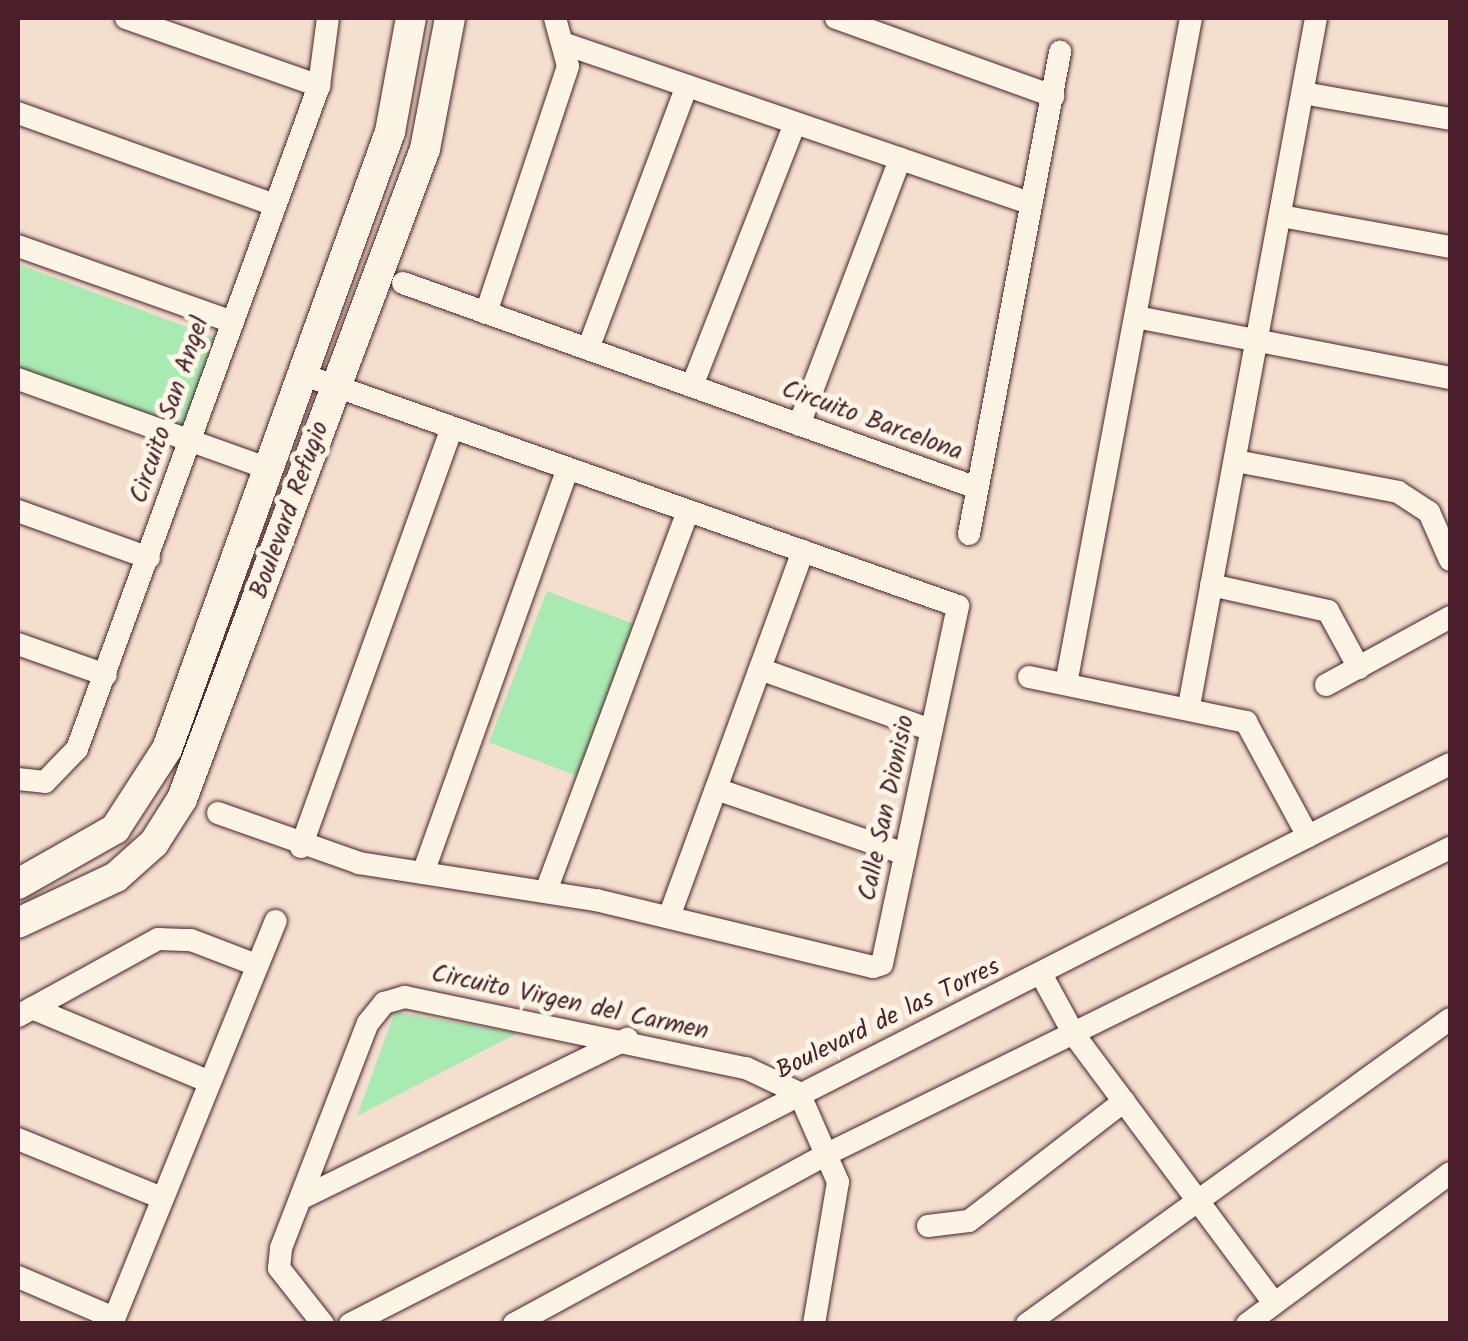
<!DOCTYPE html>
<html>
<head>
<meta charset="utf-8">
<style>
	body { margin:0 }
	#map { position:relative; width:1468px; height:1341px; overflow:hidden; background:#f4dfce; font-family:Kalam,sans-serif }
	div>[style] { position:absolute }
	.green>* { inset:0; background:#a9e9b2; transform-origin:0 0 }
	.roads { filter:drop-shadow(0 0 2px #4a1f2b) drop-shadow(0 0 2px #4a1f2b) }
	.minor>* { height:22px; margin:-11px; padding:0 11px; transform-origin:11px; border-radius:11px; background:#fcf5e5 }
	.tertiary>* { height:30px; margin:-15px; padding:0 15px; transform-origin:15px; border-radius:15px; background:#fcf5e5 }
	span { translate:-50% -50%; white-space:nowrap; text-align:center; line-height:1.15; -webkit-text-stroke:10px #fcf5e5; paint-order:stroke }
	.street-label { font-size:25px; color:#4a1f2b }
	.frame { position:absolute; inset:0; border:20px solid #4a1f2b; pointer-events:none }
</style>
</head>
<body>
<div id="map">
	<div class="green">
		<i style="clip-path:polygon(18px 264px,219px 339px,186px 430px,18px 367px)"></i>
		<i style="left:547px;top:591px;width:98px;height:162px;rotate:21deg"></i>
		<i style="clip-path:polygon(395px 1012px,518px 1033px,357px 1116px)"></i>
	</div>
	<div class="roads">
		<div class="minor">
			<i style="left:126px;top:18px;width:205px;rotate:19.4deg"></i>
			<i style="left:836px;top:18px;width:231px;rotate:19.8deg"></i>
			<i style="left:568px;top:45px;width:490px;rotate:18.9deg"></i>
			<i style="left:1303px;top:93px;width:149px;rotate:10deg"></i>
			<i style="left:18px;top:113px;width:273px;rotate:19.7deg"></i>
			<i style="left:1281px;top:216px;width:172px;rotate:10.4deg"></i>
			<i style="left:18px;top:246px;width:225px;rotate:19.5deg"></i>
			<i style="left:403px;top:283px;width:610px;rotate:19.65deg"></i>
			<i style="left:486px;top:313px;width:260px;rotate:-71.6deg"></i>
			<i style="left:568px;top:66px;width:50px;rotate:-105.2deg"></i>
			<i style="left:1136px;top:317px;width:320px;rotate:11deg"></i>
			<i style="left:588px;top:349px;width:281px;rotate:-69.4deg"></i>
			<i style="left:18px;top:379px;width:264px;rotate:19.7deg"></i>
			<i style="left:692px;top:386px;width:282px;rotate:-68.6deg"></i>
			<i style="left:799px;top:425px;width:285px;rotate:-69.2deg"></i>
			<i style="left:1236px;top:461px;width:165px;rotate:10.8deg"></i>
			<i style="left:1398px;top:492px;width:37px;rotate:33deg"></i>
			<i style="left:1429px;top:512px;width:52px;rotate:66.4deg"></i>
			<i style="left:18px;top:511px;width:139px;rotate:19.7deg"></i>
			<i style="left:969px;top:534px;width:491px;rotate:-79.3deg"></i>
			<i style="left:1211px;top:585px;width:120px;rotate:12.5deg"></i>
			<i style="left:1328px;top:611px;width:65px;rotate:61.5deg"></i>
			<i style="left:18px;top:644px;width:93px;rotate:19.4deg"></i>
			<i style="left:760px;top:669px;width:182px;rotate:19.6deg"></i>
			<i style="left:1029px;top:677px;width:222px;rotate:11.7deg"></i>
			<i style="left:1246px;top:722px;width:130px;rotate:61.5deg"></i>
			<i style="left:1066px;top:684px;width:678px;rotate:-79.37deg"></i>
			<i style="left:1326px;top:685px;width:141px;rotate:-28.7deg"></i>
			<i style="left:1189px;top:706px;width:700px;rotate:-79.54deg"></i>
			<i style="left:18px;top:779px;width:27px;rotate:6deg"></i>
			<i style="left:45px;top:782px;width:46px;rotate:-45.9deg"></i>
			<i style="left:77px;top:749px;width:706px;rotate:-69.95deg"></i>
			<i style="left:319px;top:86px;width:69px;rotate:-82.5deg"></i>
			<i style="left:716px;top:789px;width:200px;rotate:19deg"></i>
			<i style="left:218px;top:813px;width:150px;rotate:19.5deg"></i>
			<i style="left:359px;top:863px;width:240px;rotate:8.9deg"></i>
			<i style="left:596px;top:900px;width:285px;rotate:13.6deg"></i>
			<i style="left:873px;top:967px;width:9px;rotate:-18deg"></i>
			<i style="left:882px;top:964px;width:366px;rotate:-78deg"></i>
			<i style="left:958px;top:606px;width:697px;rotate:-160.55deg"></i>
			<i style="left:301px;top:847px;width:445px;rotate:-70.2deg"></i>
			<i style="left:423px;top:873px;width:429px;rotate:-70.3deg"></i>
			<i style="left:546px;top:891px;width:406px;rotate:-69.5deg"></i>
			<i style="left:669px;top:917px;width:390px;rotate:-69.9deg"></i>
			<i style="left:1041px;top:974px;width:71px;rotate:61.3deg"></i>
			<i style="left:1075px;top:1036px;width:333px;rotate:53.3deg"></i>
			<i style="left:32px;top:1008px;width:190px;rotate:22.6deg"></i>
			<i style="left:18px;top:1016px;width:160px;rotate:-28.8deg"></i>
			<i style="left:158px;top:939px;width:33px;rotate:2deg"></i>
			<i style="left:191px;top:940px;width:70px;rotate:21deg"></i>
			<i style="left:18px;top:1139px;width:156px;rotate:22.3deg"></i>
			<i style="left:304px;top:1197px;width:360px;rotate:-26.1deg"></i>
			<i style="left:928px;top:1226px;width:41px;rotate:-7deg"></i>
			<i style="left:969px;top:1221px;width:196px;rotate:-37.7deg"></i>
			<i style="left:18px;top:1277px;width:104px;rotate:23.1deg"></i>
			<i style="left:112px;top:1324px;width:435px;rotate:-67.9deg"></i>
			<i style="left:323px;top:1324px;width:71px;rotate:-128.2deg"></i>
			<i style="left:279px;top:1268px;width:20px;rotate:-84deg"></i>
			<i style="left:281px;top:1248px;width:241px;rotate:-68.9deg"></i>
			<i style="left:368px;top:1023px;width:26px;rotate:-51deg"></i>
			<i style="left:384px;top:1003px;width:22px;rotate:-16deg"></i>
			<i style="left:405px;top:997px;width:348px;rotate:11.8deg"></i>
			<i style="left:746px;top:1068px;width:59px;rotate:25.3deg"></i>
			<i style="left:799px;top:1093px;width:97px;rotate:66.3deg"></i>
			<i style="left:838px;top:1182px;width:144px;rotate:99.6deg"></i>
			<i style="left:350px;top:1324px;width:1234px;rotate:-26.98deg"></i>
			<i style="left:514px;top:1324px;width:354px;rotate:-28.5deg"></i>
			<i style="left:825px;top:1155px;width:696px;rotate:-26.16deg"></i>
			<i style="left:1027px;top:1324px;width:521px;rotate:-35.79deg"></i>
			<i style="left:1247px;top:1324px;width:253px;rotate:-36.6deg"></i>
		</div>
		<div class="tertiary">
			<i style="left:18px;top:884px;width:112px;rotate:-29.6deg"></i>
			<i style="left:115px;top:829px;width:95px;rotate:-57deg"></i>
			<i style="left:167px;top:749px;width:656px;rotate:-70.13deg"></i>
			<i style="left:390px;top:132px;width:116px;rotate:-79.6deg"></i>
			<i style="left:18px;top:923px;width:108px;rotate:-25.1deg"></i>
			<i style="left:116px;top:877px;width:51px;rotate:-41.8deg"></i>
			<i style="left:154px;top:843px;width:52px;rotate:-57.5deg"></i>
			<i style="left:182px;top:799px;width:694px;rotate:-69.5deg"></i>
			<i style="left:425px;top:149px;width:133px;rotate:-79.2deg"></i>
		</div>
	</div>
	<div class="street-label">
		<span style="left:170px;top:410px;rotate:-71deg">Circuito San Angel</span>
		<span style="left:872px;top:421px;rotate:20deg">Circuito Barcelona</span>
		<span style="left:290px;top:510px;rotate:-70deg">Boulevard Refugio</span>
		<span style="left:887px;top:808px;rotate:-78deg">Calle San Dionisio</span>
		<span style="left:570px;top:1003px;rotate:12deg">Circuito Virgen del Carmen</span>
		<span style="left:888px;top:1019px;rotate:-26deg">Boulevard de las Torres</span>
	</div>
	<div class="frame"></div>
</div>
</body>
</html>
